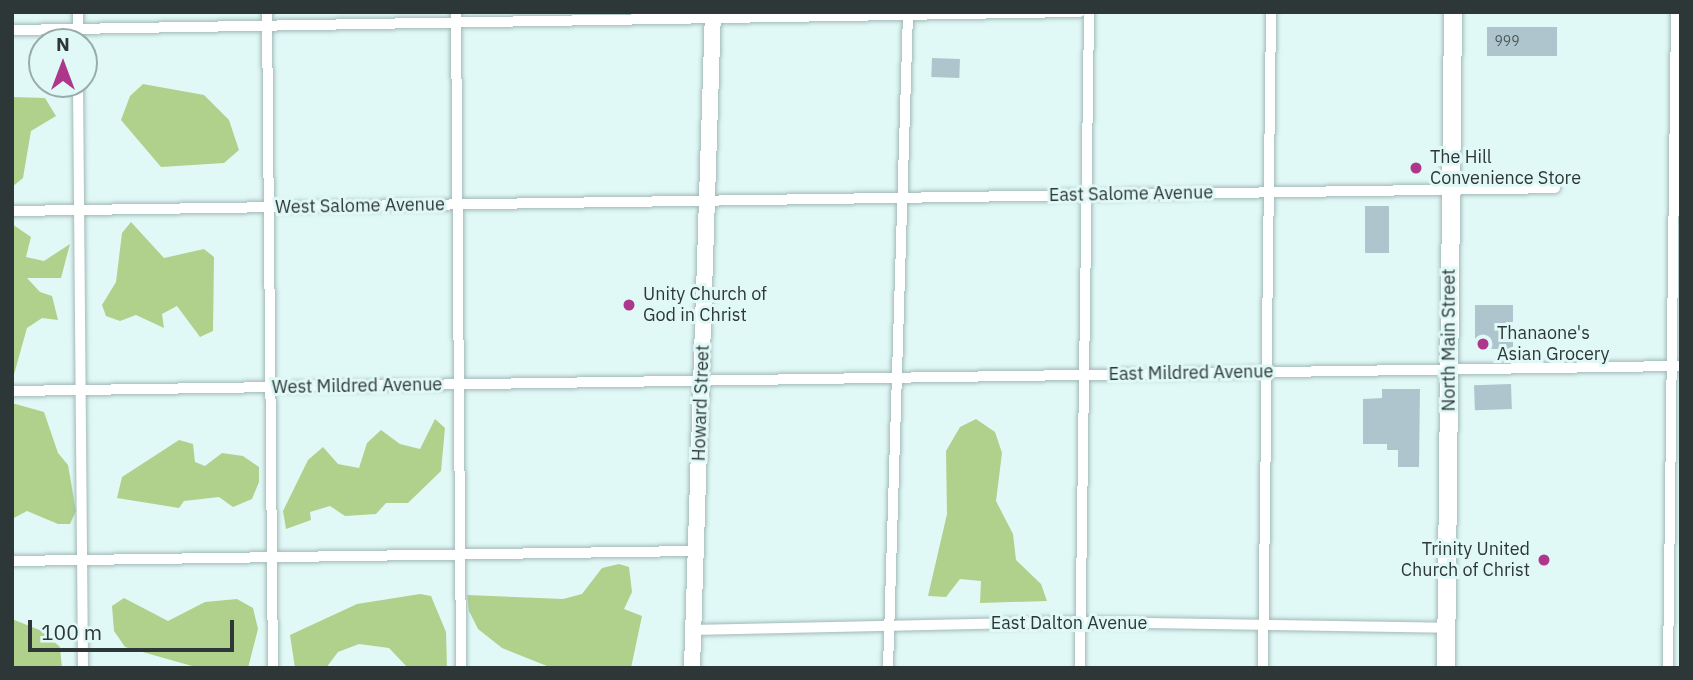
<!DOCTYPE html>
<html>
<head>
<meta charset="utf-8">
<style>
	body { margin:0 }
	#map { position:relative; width:1693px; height:680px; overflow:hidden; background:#e0f9f7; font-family:"IBM Plex Sans",sans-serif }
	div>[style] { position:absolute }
	.green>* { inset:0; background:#afd18c }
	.building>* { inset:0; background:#afc5cd; transform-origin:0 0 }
	.roads { filter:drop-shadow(0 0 2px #a2b9b7) drop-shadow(0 0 2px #a2b9b7) }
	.minor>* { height:10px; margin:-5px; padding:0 5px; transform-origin:5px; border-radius:5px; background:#fff }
	.secondary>* { height:16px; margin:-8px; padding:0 8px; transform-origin:8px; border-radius:8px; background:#fff }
	.primary>* { height:18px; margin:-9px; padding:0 9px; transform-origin:9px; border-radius:9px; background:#fff }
	.dots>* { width:19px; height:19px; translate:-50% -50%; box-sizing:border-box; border:4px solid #e0f9f7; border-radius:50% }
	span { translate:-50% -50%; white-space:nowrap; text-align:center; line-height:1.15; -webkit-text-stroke:6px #e0f9f7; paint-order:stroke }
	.number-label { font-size:14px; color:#4e5a5c }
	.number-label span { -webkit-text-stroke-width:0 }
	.poi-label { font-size:18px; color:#2e3737 }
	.left { translate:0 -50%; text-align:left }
	.right { translate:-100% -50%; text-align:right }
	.street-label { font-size:18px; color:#2e3737 }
	.frame { position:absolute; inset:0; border:14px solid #2e3737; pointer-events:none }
	.north { position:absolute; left:28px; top:28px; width:70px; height:70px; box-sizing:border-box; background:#e0f9f7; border:2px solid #99abaa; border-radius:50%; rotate:0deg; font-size:19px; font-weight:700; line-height:28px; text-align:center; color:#2e3737 }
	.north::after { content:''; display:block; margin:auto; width:24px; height:32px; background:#ae368b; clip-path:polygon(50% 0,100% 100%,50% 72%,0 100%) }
	.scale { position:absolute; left:28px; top:620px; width:206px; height:32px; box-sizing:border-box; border:4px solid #2e3737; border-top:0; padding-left:9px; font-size:21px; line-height:24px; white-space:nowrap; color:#2e3737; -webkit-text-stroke:5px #e0f9f7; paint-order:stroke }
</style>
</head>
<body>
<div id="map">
	<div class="green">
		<i style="clip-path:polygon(143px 84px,204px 95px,229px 120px,239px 150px,224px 163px,161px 167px,121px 120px,130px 96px)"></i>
		<i style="clip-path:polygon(12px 97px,45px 98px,56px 116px,31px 131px,23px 178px,12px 187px)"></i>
		<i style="clip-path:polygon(131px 222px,164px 258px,204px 249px,214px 257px,213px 331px,200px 337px,177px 306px,162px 314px,164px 328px,136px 315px,120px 321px,106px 316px,102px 305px,116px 282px,122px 233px)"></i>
		<i style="clip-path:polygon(12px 224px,31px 237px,26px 257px,44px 261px,70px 244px,61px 278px,27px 278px,40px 292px,52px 296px,58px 320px,42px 318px,27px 328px,13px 378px)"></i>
		<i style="clip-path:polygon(12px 403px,44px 412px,58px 453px,68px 465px,76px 511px,70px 524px,58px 524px,27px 511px,12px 519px)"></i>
		<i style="clip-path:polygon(435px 419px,445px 428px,441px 471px,408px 503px,386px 503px,376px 514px,345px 516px,330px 506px,310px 512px,311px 520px,286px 529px,283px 511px,308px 460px,323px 447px,338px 464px,359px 468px,367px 443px,381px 430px,400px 444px,420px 449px)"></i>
		<i style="clip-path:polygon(976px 419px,995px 432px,1002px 453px,996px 501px,1013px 534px,1016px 560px,1041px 584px,1047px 601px,980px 603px,981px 581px,960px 579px,946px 597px,928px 596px,947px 514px,946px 451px,960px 427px)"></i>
		<i style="clip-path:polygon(179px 440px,193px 444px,195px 462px,205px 466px,222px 453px,243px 456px,259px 467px,259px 482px,252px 499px,233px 507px,219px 497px,184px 501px,179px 508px,117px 498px,122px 477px)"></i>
		<i style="clip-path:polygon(619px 564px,629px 567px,632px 592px,624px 609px,642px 616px,631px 668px,552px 668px,502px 648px,478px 629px,469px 611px,467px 595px,563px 599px,582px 594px,602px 568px)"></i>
		<i style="clip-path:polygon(420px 594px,431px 596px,446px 632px,447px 668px,408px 668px,389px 648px,359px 644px,338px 652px,326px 668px,295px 668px,290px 635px,357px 604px)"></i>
		<i style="clip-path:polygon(124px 598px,168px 621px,205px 602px,237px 599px,253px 608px,258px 629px,248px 668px,199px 668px,125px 647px,114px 631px,112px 606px)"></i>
		<i style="clip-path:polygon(12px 619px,42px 631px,60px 647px,62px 668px,12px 668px)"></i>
	</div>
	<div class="building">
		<i style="left:1487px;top:27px;width:70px;height:29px"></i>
		<i style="left:932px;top:58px;width:28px;height:19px;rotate:2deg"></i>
		<i style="left:1365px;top:206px;width:24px;height:47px"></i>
		<i style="left:1475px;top:305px;width:38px;height:44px"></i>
		<i style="left:1511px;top:384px;width:25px;height:37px;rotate:88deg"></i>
		<i style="clip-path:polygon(1382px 389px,1420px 389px,1419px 467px,1398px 467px,1398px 450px,1387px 450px,1387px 444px,1363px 444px,1363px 399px,1382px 398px)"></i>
	</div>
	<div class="roads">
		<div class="minor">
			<i style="left:78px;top:12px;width:30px;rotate:90deg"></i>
			<i style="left:267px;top:12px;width:656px;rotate:89.48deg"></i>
			<i style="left:456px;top:12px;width:656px;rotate:89.56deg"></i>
			<i style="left:12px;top:30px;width:1068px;rotate:-0.97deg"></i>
			<i style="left:78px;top:84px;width:584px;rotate:89.51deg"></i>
			<i style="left:12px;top:211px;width:1543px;rotate:-0.85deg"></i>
			<i style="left:12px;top:391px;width:1669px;rotate:-0.86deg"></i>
			<i style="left:12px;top:561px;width:682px;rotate:-0.84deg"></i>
			<i style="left:691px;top:630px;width:390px;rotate:-1.2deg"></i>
			<i style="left:1081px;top:622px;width:365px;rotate:0.9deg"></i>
			<i style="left:888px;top:668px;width:656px;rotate:-88.25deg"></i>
			<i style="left:1080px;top:668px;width:656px;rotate:-89.21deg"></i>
			<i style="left:1263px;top:668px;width:656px;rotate:-89.3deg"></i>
			<i style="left:1668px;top:668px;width:656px;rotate:-89.3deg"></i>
		</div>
		<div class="secondary">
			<i style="left:692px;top:668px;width:656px;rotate:-88.17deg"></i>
		</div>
		<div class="primary">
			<i style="left:1446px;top:668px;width:656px;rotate:-89.39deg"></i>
		</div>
	</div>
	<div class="dots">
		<i style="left:1416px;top:168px;background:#ae368b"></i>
		<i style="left:629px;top:305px;background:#ae368b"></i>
		<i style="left:1483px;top:344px;background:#ae368b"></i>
		<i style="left:1544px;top:560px;background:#ae368b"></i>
	</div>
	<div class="number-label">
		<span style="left:1507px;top:41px">999</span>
	</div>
	<div class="poi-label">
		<span class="left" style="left:1430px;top:168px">The Hill<br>Convenience Store</span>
		<span class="left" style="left:643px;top:305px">Unity Church of<br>God in Christ</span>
		<span class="left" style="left:1497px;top:344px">Thanaone's<br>Asian Grocery</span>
		<span class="right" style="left:1530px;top:560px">Trinity United<br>Church of Christ</span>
	</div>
	<div class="street-label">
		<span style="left:1131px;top:194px;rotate:-1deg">East Salome Avenue</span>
		<span style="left:360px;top:206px;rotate:-1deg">West Salome Avenue</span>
		<span style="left:1449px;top:340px;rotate:-90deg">North Main Street</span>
		<span style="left:1191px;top:373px;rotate:-1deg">East Mildred Avenue</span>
		<span style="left:357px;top:386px;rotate:-1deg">West Mildred Avenue</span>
		<span style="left:701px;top:403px;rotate:-88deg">Howard Street</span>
		<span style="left:1069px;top:623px">East Dalton Avenue</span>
	</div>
	<div class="frame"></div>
	<div class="north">N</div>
	<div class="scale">100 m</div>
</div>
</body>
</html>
